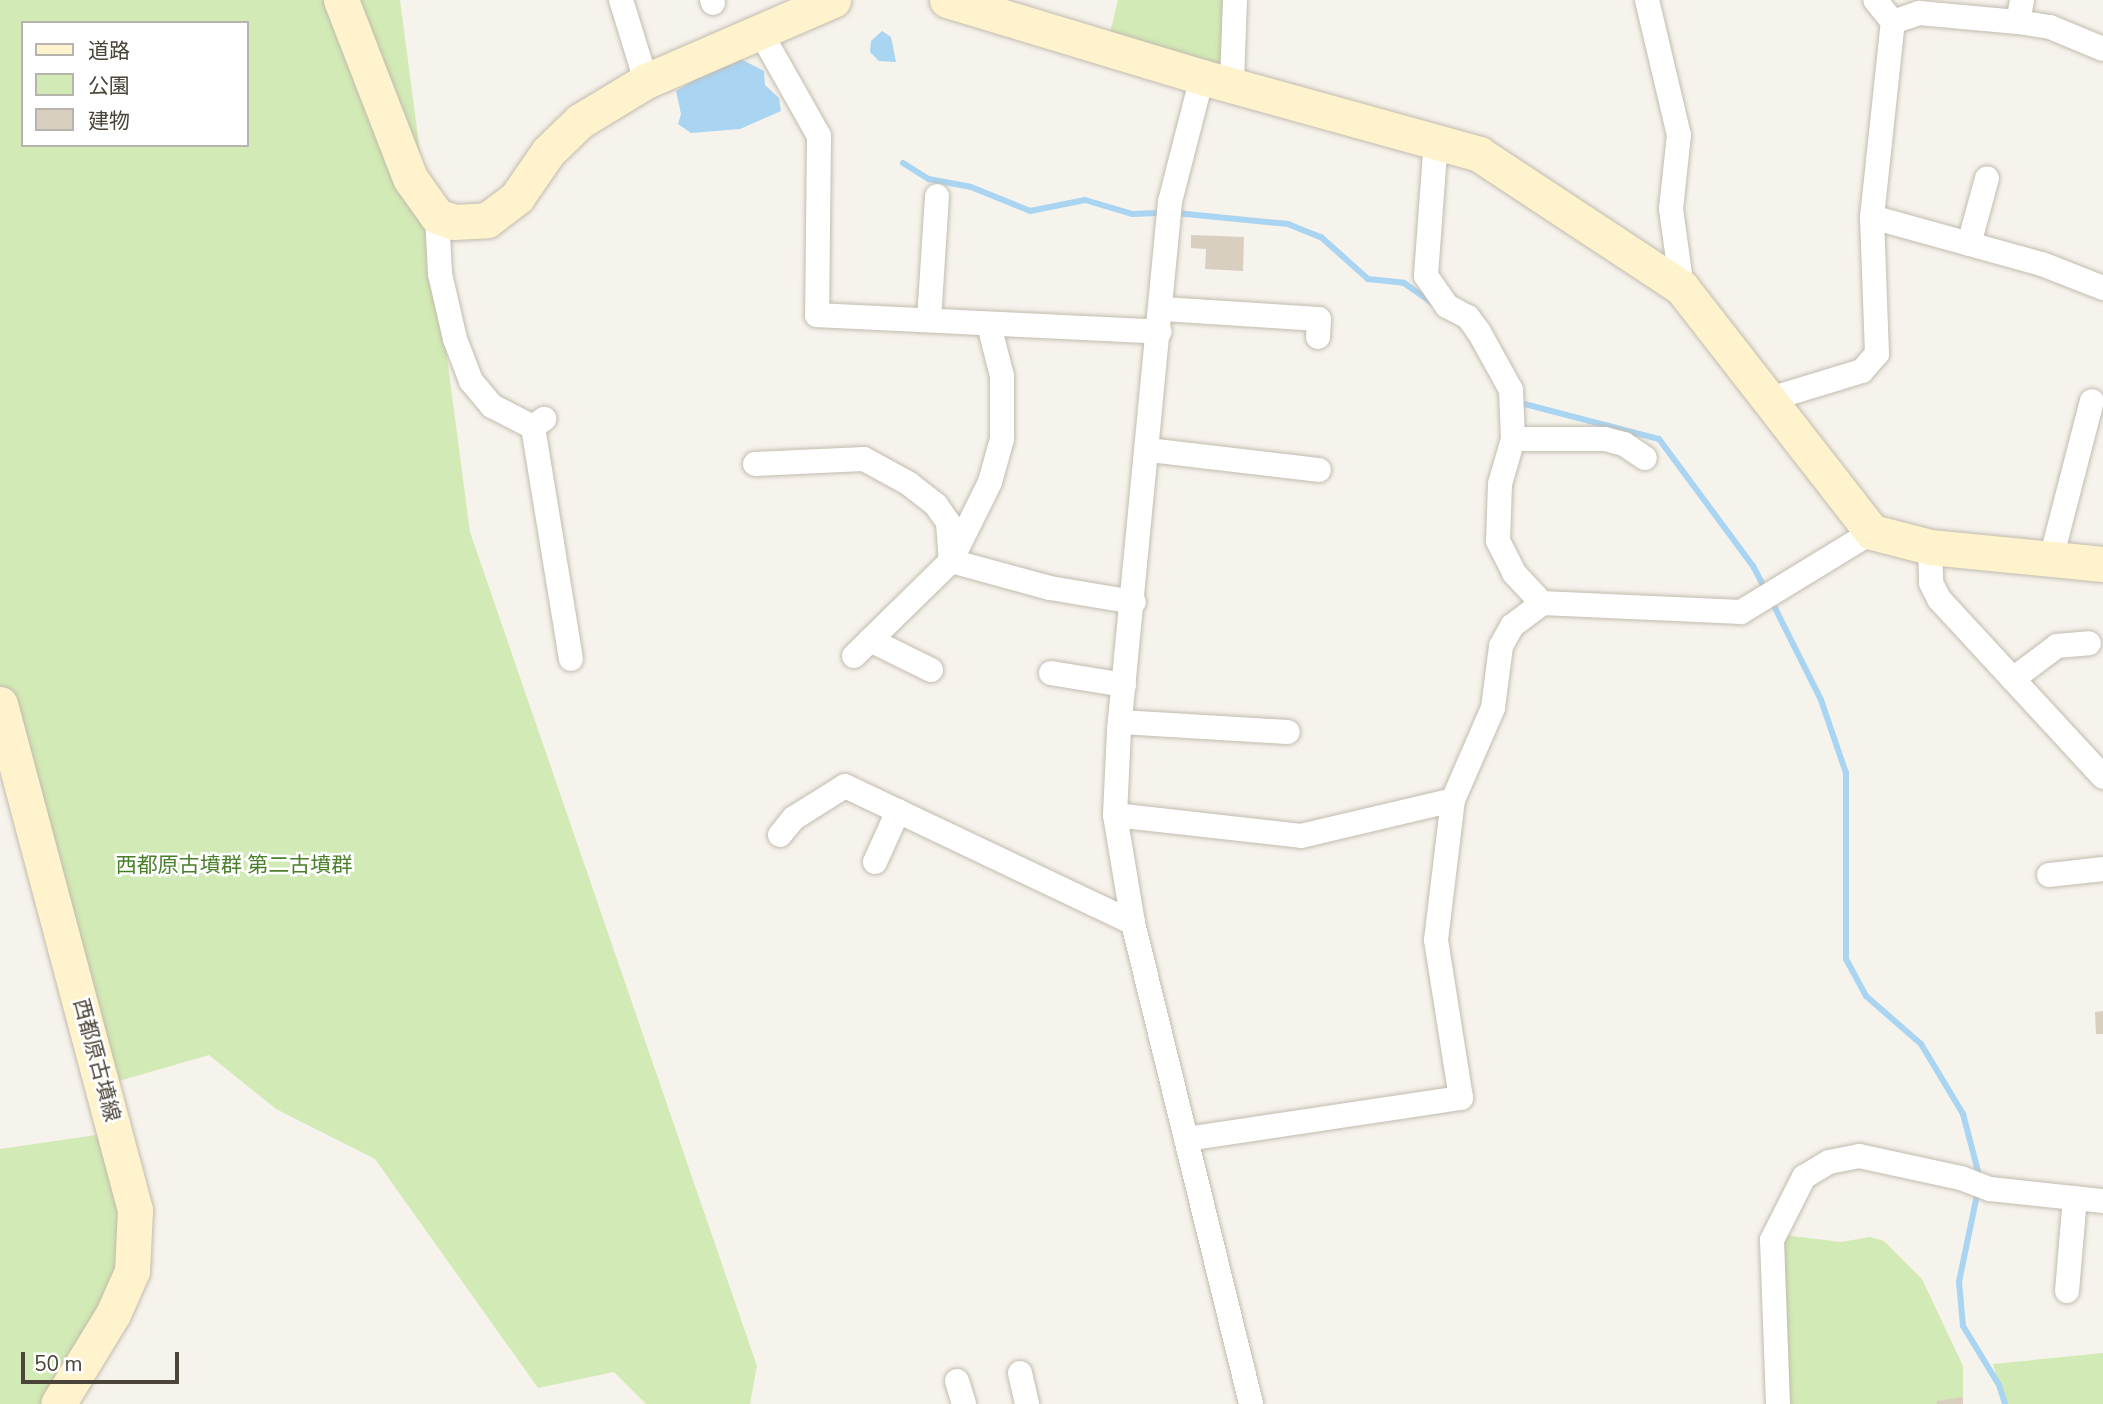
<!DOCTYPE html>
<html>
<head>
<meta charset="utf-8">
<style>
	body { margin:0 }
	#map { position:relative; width:2103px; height:1404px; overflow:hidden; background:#f6f3ec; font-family:"Nunito Sans","Noto Sans JP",sans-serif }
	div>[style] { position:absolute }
	.green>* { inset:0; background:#d2eab5 }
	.water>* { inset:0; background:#a9d4f2 }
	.stream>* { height:6px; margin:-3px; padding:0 3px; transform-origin:3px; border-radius:3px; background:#a9d4f2 }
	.building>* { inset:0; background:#d8cfc1 }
	.roads { filter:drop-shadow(0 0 2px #c2bbae) drop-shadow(0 0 2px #c2bbae) }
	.street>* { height:24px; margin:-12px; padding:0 12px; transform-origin:12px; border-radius:12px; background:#fff }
	.secondary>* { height:35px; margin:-17.5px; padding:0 17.5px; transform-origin:17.5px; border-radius:17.5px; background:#fff3cd }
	span { translate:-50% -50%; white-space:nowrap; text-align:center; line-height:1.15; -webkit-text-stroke:5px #fff; paint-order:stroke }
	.park-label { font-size:21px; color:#4a7f2a }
	.street-label { font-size:21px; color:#4b4439 }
	.legend { position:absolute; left:21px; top:21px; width:228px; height:126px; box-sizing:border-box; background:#fff; border:2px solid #b7b4b0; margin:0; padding:9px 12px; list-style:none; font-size:21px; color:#4b4439 }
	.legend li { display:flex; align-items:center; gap:14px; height:35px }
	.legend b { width:35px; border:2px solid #b7b4b0 }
	.scale { position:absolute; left:21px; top:1352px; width:158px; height:32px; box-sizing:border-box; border:4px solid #4b4439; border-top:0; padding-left:9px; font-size:21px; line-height:24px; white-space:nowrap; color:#4b4439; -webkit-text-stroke:5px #fff; paint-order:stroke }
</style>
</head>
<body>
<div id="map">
	<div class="green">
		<i style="clip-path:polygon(evenodd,0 0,400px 0,470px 532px,757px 1366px,750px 1404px,646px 1404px,614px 1372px,538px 1388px,375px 1159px,276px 1109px,209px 1055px,105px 1085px,0 704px,0 0,23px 23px,247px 23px,247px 145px,23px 145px,23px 23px)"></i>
		<i style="clip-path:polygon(1118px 0,1227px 0,1225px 67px,1110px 33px)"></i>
		<i style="clip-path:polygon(117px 1132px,132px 1271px,58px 1404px,0 1404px,0 1149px)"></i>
		<i style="clip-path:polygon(1784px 1235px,1841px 1242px,1870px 1237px,1884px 1241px,1922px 1279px,1963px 1366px,1963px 1404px,1788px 1404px)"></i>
		<i style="clip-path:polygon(2103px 1353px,2103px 1404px,2005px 1404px,1993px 1364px)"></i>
	</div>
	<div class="water">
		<i style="clip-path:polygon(882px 31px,891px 37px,896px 62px,879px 61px,870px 52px,871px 41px)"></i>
		<i style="clip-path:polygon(735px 56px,764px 71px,765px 85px,779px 98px,781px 111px,740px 129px,691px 133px,678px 124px,681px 114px,676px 91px)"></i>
	</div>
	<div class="stream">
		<i style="left:903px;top:163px;width:31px;rotate:32deg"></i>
		<i style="left:929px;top:179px;width:43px;rotate:10.8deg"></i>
		<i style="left:971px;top:187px;width:64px;rotate:22.1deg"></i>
		<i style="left:1030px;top:211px;width:56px;rotate:-11.3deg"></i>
		<i style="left:1085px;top:200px;width:49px;rotate:16.6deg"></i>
		<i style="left:1132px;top:214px;width:33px;rotate:-2deg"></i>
		<i style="left:1176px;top:213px;width:113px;rotate:5.6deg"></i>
		<i style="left:1288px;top:224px;width:35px;rotate:22deg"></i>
		<i style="left:1321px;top:237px;width:63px;rotate:41.8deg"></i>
		<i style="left:1368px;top:279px;width:36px;rotate:6deg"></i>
		<i style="left:1404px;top:283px;width:35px;rotate:35deg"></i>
		<i style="left:1517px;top:402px;width:147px;rotate:14.6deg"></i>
		<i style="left:1659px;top:439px;width:158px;rotate:53.5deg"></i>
		<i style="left:1753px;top:566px;width:27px;rotate:62deg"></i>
		<i style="left:1771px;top:600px;width:112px;rotate:63.4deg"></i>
		<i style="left:1821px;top:700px;width:77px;rotate:71.1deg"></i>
		<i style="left:1846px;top:773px;width:186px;rotate:90deg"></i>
		<i style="left:1846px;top:959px;width:42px;rotate:61.6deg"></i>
		<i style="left:1866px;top:996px;width:73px;rotate:41.1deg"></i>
		<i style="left:1921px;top:1044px;width:82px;rotate:59deg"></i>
		<i style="left:1963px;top:1114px;width:67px;rotate:75.3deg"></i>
		<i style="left:1978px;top:1190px;width:94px;rotate:101.7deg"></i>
		<i style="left:1959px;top:1282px;width:44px;rotate:84.8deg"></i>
		<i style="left:1963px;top:1326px;width:69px;rotate:58.6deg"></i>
		<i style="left:1999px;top:1385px;width:20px;rotate:72deg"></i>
	</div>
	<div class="building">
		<i style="clip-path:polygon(1191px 235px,1244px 237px,1243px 271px,1205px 269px,1206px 249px,1191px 248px)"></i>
		<i style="clip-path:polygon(2103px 1011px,2103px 1034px,2096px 1034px,2095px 1012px)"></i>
		<i style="clip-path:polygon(1963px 1397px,1963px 1404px,1937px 1404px,1936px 1401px)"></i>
	</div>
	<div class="roads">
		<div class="street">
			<i style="left:621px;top:0;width:85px;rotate:72.8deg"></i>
			<i style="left:712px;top:0;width:3px;rotate:72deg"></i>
			<i style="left:1647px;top:0;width:139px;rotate:76.7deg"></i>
			<i style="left:1679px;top:135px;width:74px;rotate:96.2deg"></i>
			<i style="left:1671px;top:209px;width:80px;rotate:82.1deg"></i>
			<i style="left:2022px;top:0;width:22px;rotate:100deg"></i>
			<i style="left:2018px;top:22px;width:32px;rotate:9deg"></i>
			<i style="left:2050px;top:27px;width:57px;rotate:22.5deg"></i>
			<i style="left:1893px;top:22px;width:28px;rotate:-19deg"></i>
			<i style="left:1919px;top:13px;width:99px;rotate:5.2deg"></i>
			<i style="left:761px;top:33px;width:118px;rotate:60.6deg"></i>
			<i style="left:819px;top:136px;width:179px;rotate:90.6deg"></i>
			<i style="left:817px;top:315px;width:343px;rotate:2.8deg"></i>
			<i style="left:1202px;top:77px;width:129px;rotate:104.4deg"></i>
			<i style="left:1170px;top:202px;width:530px;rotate:95.52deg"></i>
			<i style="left:1119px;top:730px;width:85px;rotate:92.7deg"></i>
			<i style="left:1115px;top:815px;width:109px;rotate:80.5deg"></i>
			<i style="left:1133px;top:923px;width:495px;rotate:76.2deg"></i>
			<i style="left:1232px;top:82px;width:82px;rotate:-87.9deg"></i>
			<i style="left:1436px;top:139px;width:137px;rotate:94.2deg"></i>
			<i style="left:1426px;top:276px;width:37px;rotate:55deg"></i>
			<i style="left:1447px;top:306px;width:24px;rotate:28deg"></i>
			<i style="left:1468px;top:317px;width:19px;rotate:54deg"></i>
			<i style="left:1479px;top:332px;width:66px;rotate:61.1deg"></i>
			<i style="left:1511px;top:390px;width:49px;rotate:87.7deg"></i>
			<i style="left:1513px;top:439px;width:47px;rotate:106.1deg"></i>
			<i style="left:1500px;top:484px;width:57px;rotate:92deg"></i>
			<i style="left:1498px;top:541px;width:36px;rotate:63deg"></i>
			<i style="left:1514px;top:573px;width:41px;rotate:47deg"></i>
			<i style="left:437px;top:216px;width:58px;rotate:87deg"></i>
			<i style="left:440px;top:274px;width:67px;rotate:77deg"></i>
			<i style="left:455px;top:339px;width:45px;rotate:69.1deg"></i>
			<i style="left:471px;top:381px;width:33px;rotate:50deg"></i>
			<i style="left:492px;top:406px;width:46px;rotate:27.1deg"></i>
			<i style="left:533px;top:427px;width:14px;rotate:-36deg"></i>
			<i style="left:1872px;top:217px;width:176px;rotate:15.5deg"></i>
			<i style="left:2042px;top:264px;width:66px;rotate:21.5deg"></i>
			<i style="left:1969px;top:244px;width:68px;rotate:-74.7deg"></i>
			<i style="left:1163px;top:309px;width:156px;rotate:3.7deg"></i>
			<i style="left:1319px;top:319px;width:18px;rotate:93deg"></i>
			<i style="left:929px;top:320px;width:124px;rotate:-86.3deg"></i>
			<i style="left:1770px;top:399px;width:96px;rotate:-16.9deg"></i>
			<i style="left:1862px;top:371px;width:23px;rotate:-49deg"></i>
			<i style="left:1877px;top:354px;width:137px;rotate:-92.1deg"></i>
			<i style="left:1872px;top:217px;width:196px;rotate:-83.9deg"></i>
			<i style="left:1893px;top:22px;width:28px;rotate:-129deg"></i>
			<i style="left:533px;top:427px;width:235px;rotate:80.7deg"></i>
			<i style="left:1513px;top:439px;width:92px"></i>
			<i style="left:1605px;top:439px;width:20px;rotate:15deg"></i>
			<i style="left:1624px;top:444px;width:25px;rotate:34deg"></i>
			<i style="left:1149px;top:450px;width:171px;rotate:6.7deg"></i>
			<i style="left:755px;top:464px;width:109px;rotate:-2.6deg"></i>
			<i style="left:864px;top:459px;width:50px;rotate:28.6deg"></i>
			<i style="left:908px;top:483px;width:36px;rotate:38deg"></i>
			<i style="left:936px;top:505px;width:21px;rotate:55deg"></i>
			<i style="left:948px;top:522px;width:39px;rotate:86deg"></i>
			<i style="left:951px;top:561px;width:103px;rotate:15.3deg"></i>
			<i style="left:1050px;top:588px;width:85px;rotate:9.5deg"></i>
			<i style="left:1930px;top:547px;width:36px;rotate:88deg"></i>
			<i style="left:1931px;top:583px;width:18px;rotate:63deg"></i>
			<i style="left:1939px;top:599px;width:242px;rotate:47.3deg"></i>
			<i style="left:2051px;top:559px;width:163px;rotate:-75.5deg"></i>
			<i style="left:870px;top:640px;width:68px;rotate:26.2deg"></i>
			<i style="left:854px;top:656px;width:136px;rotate:-44.4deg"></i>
			<i style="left:951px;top:561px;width:88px;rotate:-63.7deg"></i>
			<i style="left:990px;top:482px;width:45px;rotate:-74.4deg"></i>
			<i style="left:1002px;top:439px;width:63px;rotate:-90deg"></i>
			<i style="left:1002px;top:376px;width:53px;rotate:-104.3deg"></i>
			<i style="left:1051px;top:673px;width:74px;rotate:9.3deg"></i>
			<i style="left:2013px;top:679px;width:55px;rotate:-36.9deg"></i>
			<i style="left:2057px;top:646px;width:32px;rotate:-5deg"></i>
			<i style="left:1120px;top:722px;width:168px;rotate:3.4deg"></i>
			<i style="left:1115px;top:815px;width:187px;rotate:6.4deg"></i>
			<i style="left:1301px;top:836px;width:156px;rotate:-13.3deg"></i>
			<i style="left:1453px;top:800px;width:100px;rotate:-66.5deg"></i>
			<i style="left:1493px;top:708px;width:63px;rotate:-82.6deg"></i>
			<i style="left:1501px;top:646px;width:23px;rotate:-61deg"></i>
			<i style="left:1512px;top:626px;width:38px;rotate:-37deg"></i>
			<i style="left:1542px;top:603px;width:199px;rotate:2.6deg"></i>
			<i style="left:1741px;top:612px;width:153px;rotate:-31.4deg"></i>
			<i style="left:780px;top:835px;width:22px;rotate:-51deg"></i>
			<i style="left:794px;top:818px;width:60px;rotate:-32.1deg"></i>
			<i style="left:845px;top:786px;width:319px;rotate:25.4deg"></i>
			<i style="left:875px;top:862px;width:56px;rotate:-65.7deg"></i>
			<i style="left:2049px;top:875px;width:54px;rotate:-6.3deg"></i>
			<i style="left:1186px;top:1139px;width:278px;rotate:-8.5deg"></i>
			<i style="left:1461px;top:1098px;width:160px;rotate:-99deg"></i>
			<i style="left:1436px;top:940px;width:141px;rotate:-83.1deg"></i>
			<i style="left:2067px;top:1291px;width:93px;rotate:-85.1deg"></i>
			<i style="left:1020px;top:1373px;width:32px;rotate:77deg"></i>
			<i style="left:957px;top:1381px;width:24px;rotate:73deg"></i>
			<i style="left:1778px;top:1404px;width:164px;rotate:-92.1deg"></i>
			<i style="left:1772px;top:1240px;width:71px;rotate:-63.1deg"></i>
			<i style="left:1804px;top:1177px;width:29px;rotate:-31deg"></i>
			<i style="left:1829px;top:1162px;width:31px;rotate:-11deg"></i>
			<i style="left:1859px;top:1156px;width:104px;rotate:12.2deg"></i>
			<i style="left:1961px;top:1178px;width:31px;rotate:21deg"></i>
			<i style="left:1990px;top:1189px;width:114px;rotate:6.1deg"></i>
		</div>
		<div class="secondary">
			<i style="left:341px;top:0;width:191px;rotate:68.8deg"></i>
			<i style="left:410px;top:178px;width:47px;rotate:54.6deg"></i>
			<i style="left:437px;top:216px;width:18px;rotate:19deg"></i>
			<i style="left:454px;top:222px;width:33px;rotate:-3deg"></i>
			<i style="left:487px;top:220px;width:38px;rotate:-37deg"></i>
			<i style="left:517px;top:197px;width:55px;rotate:-55.4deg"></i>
			<i style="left:548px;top:152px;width:45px;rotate:-44.1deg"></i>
			<i style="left:580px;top:121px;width:77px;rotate:-31.2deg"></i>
			<i style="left:646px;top:81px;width:204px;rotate:-23.4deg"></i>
			<i style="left:947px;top:0;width:266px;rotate:16.8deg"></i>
			<i style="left:1202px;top:77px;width:288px;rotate:15.5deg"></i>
			<i style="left:1479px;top:154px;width:243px;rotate:33.4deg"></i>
			<i style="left:1682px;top:288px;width:309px;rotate:52.1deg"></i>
			<i style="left:1872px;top:532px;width:60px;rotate:14.5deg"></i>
			<i style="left:1930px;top:547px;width:174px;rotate:5.6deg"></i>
			<i style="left:0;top:704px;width:524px;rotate:75.06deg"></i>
			<i style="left:135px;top:1210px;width:61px;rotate:92.8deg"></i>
			<i style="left:132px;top:1271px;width:47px;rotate:113.8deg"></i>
			<i style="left:113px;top:1314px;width:105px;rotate:121.4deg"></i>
		</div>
	</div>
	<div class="park-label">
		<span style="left:234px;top:865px">西都原古墳群 第二古墳群</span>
	</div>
	<div class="street-label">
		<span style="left:97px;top:1060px;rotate:75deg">西都原古墳線</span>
	</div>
	<ul class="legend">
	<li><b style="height:9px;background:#fff3cd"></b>道路</li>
	<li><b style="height:19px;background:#d2eab5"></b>公園</li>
	<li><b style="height:19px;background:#d8cfc1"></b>建物</li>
	</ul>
	<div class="scale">50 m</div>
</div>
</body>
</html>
